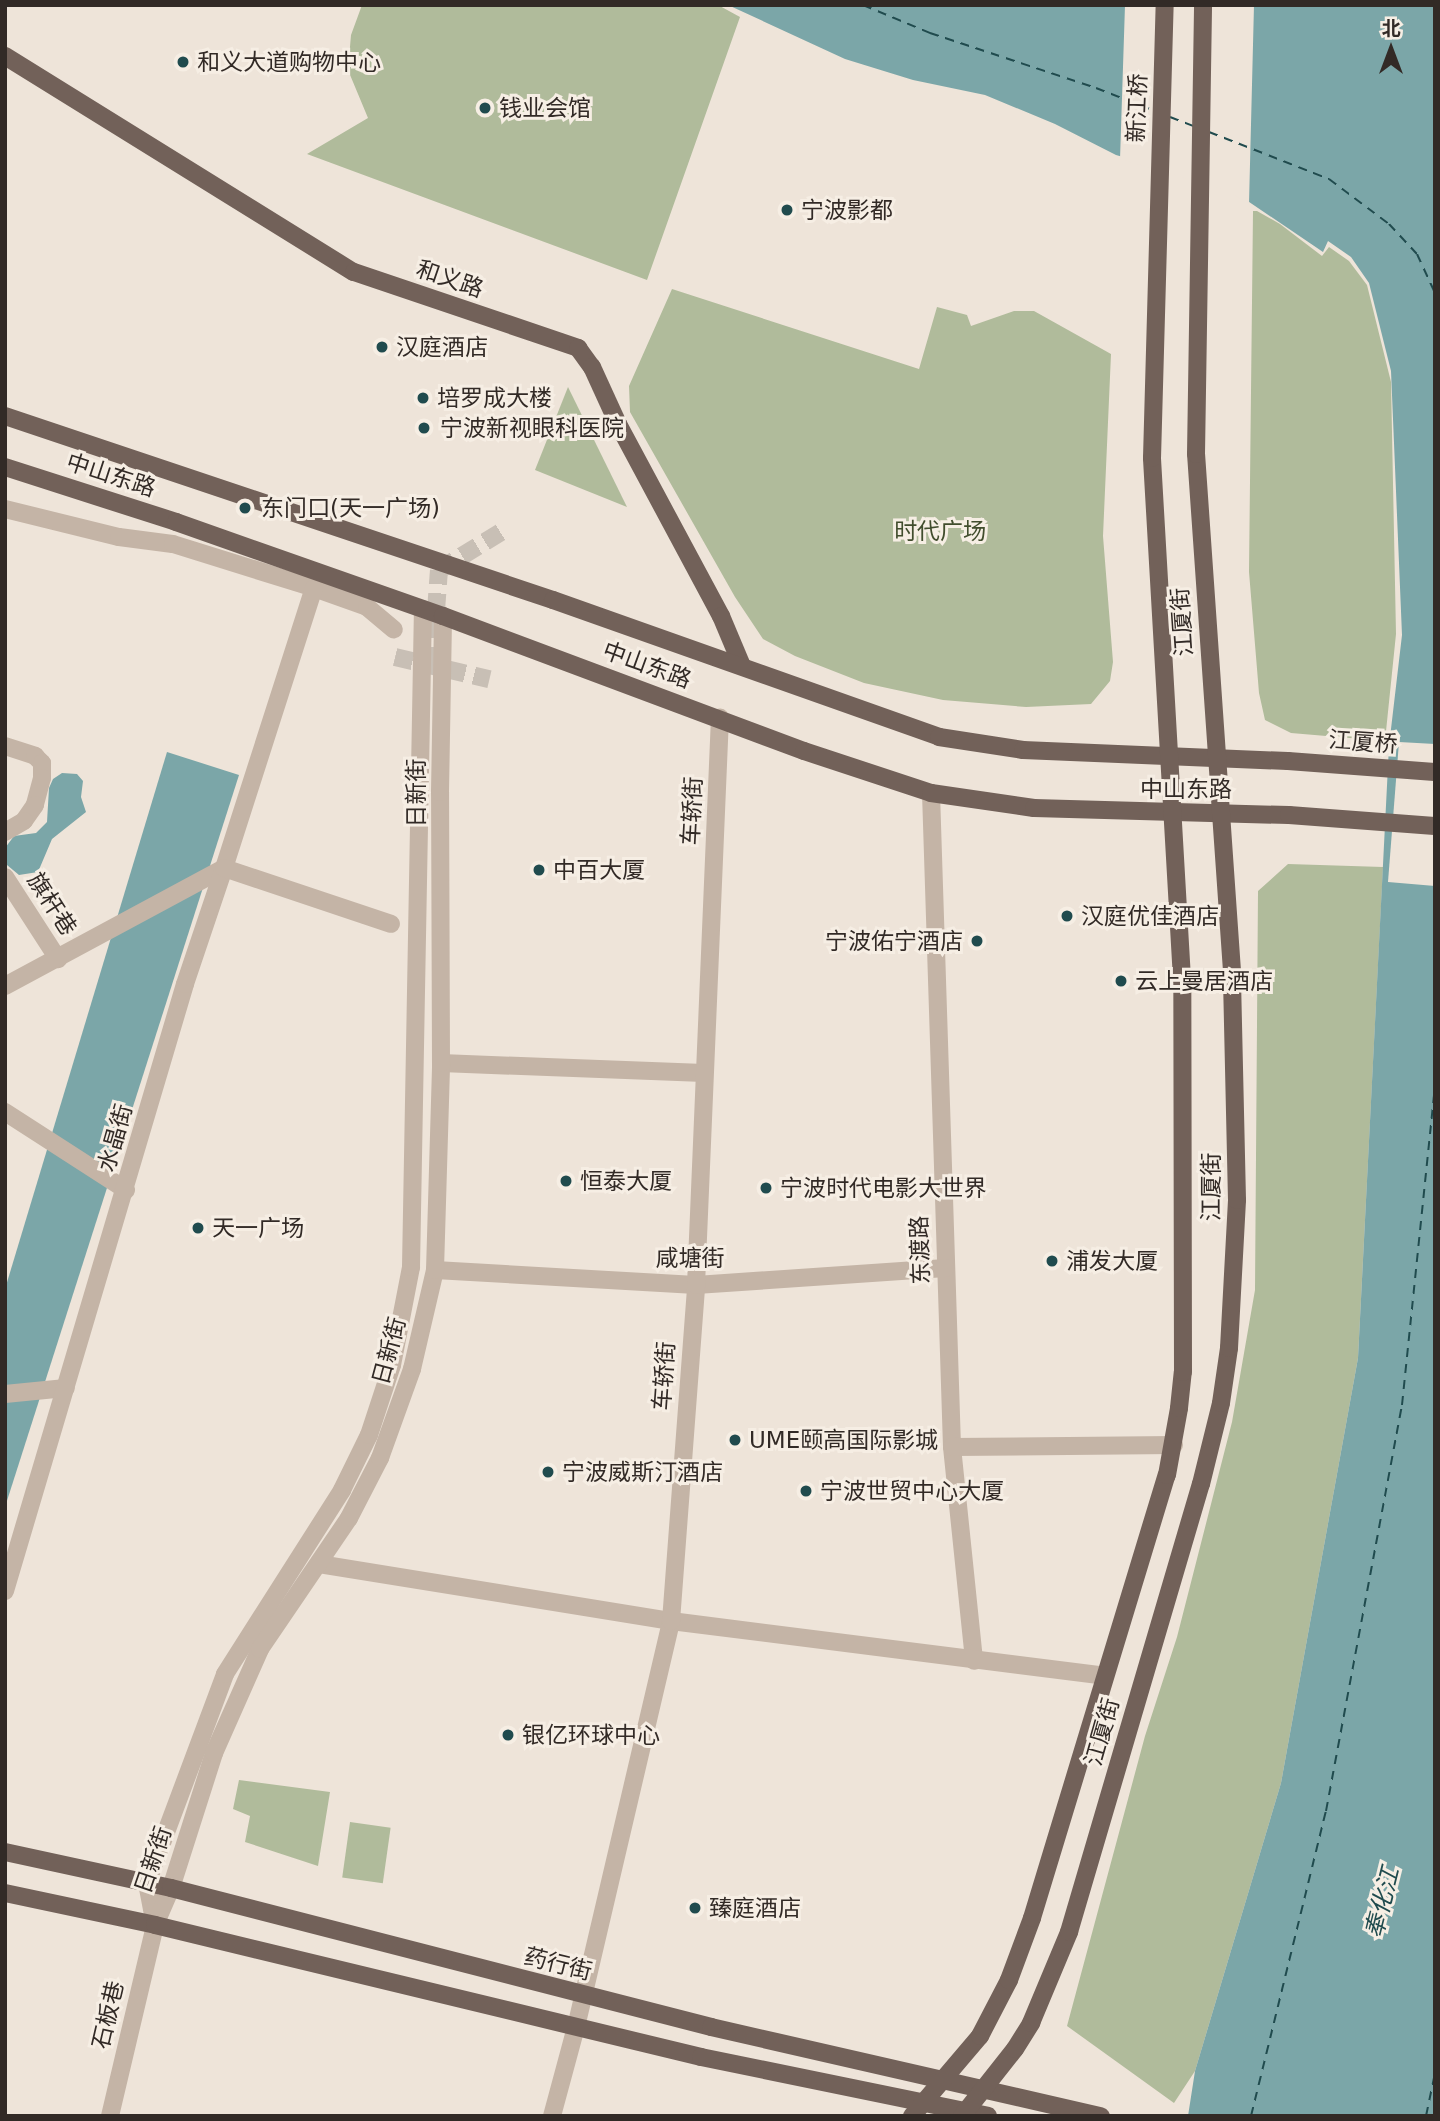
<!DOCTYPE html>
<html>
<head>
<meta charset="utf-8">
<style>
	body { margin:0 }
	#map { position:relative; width:1440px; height:2121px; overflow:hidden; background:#eee4d9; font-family:"DejaVu Sans","Noto Sans SC",sans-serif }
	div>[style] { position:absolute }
	.green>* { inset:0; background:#b0bb9b; transform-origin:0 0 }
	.water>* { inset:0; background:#7ba6a8 }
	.pier>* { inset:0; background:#eee4d9 }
	.ferry>* { height:2px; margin-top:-1px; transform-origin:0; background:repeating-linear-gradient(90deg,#204b4e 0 9px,transparent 0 16px) }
	.minor-tunnel>* { height:18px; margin-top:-9px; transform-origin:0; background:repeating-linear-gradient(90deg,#c8bfb5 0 18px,transparent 0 27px) }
	.minor>* { height:18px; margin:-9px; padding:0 9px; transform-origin:9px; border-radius:9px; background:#c4b4a6 }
	.major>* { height:18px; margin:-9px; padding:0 9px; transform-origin:9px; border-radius:9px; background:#726159 }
	.dots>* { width:19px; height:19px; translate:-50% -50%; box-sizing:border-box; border:4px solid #f6eee4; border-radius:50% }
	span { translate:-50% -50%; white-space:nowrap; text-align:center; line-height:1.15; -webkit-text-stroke:6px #f6eee4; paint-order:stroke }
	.poi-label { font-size:23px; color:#322a26 }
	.left { translate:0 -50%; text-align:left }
	.right { translate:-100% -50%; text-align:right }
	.street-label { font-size:23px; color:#322a26 }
	.park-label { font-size:23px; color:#414d2d }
	.water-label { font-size:24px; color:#204b4e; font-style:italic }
	.frame { position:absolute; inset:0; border:7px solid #322a26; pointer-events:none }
	.north { position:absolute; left:1356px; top:14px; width:70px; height:70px; -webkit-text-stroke:5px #f6eee4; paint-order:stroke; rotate:0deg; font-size:19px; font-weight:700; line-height:28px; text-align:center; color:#322a26 }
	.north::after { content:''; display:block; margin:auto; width:24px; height:32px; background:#322a26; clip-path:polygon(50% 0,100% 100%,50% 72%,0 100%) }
</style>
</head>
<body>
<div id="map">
	<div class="green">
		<i style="clip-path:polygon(362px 5px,718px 5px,740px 17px,647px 280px,307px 154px,368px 118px,348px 70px,351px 35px)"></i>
		<i style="clip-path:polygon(1253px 211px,1257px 211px,1280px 224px,1322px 256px,1329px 247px,1349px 261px,1367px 285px,1391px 382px,1396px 634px,1385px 741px,1291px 733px,1265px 720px,1259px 693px,1249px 572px)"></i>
		<i style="clip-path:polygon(672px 289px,919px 369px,937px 307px,967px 315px,971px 326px,1014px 311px,1034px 311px,1111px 354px,1103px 536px,1113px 662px,1110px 681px,1091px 704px,1026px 707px,943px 700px,864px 683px,795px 656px,763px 639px,735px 597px,630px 412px,629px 386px)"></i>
		<i style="clip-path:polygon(568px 387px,627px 507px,535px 470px)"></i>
		<i style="clip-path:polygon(1288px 864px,1383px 867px,1358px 1358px,1281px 1783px,1195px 2071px,1174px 2103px,1067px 2026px,1145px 1736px,1177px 1637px,1232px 1422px,1255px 1290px,1258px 891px)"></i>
		<i style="clip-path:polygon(239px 1780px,330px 1792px,318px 1866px,245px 1842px,250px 1816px,233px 1809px)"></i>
		<i style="left:350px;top:1822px;width:41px;height:56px;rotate:8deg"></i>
	</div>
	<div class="water">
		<i style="clip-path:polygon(728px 5px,1435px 5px,1435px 2116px,1188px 2116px,1195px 2071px,1281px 1783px,1358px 1358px,1389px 746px,1402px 635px,1391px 371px,1369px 283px,1351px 257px,1328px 241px,1323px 252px,1227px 187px,1116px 155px,1055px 124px,985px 95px,913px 80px,845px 59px)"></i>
		<i style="clip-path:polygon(167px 752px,239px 775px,5px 1507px,5px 1289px)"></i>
		<i style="clip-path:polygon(62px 773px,77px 774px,83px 781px,81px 797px,86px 812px,52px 839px,38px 872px,19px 875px,7px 865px,5px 848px,14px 836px,36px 833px,47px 822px,49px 788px,53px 779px)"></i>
	</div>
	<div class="pier">
		<i style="clip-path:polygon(1125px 5px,1254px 5px,1249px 204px,1226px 190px,1120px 159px)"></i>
		<i style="clip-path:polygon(1399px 742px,1435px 744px,1435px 886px,1388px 882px)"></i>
	</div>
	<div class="ferry">
		<i style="left:863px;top:5px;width:73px;rotate:22.7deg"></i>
		<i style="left:930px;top:33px;width:175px;rotate:18.3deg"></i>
		<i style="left:1096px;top:88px;width:63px;rotate:21.3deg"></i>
		<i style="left:1170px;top:117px;width:26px;rotate:21deg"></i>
		<i style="left:1209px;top:132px;width:129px;rotate:21.4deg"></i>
		<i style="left:1329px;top:179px;width:75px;rotate:36.9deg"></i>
		<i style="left:1389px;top:224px;width:41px;rotate:47deg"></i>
		<i style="left:1417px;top:254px;width:43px;rotate:65.2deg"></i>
		<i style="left:1251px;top:2116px;width:314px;rotate:-76.2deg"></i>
		<i style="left:1326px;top:1811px;width:413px;rotate:-79.4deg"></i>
		<i style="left:1402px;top:1405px;width:321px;rotate:-84.1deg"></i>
		<i style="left:1426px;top:2116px;width:44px;rotate:-78.2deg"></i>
	</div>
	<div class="minor-tunnel">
		<i style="left:395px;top:657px;width:97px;rotate:13.2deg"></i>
		<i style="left:432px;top:665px;width:95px;rotate:-85.8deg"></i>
		<i style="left:439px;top:570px;width:73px;rotate:-31.5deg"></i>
	</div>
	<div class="minor">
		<i style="left:5px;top:509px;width:117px;rotate:13.8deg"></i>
		<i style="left:119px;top:537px;width:54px;rotate:7.4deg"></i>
		<i style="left:173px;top:544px;width:148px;rotate:17.3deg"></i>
		<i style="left:314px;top:588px;width:56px;rotate:19.7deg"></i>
		<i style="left:367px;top:607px;width:35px;rotate:40deg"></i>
		<i style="left:5px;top:746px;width:32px;rotate:18deg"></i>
		<i style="left:35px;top:756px;width:10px;rotate:45deg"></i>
		<i style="left:42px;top:763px;width:15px;rotate:90deg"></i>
		<i style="left:42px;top:778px;width:28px;rotate:105deg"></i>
		<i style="left:35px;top:805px;width:19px;rotate:125deg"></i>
		<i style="left:24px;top:821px;width:22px;rotate:150deg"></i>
		<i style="left:931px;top:793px;width:654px;rotate:88.16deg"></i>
		<i style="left:952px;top:1447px;width:215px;rotate:84.1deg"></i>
		<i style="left:5px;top:877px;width:98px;rotate:57.1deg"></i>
		<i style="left:5px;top:986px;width:249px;rotate:-28.3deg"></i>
		<i style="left:224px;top:868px;width:294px;rotate:-72.2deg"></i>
		<i style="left:441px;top:1063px;width:263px;rotate:2.2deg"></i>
		<i style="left:5px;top:1112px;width:144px;rotate:32.8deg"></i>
		<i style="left:435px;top:1270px;width:261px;rotate:3.3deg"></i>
		<i style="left:696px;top:1285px;width:250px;rotate:-3.9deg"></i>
		<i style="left:5px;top:1394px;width:61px;rotate:-5.6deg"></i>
		<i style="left:952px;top:1447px;width:222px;rotate:-0.5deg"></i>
		<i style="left:319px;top:1564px;width:357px;rotate:9.2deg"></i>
		<i style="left:671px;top:1621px;width:437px;rotate:7.2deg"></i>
		<i style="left:5px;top:1591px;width:633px;rotate:-73.48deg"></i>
		<i style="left:185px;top:984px;width:122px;rotate:-71.4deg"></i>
		<i style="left:224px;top:868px;width:176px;rotate:18.5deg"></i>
		<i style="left:155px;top:1925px;width:43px;rotate:-100.8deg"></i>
		<i style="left:147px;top:1883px;width:223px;rotate:-69.5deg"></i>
		<i style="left:225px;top:1674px;width:218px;rotate:-57.5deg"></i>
		<i style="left:342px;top:1490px;width:61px;rotate:-63.9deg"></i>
		<i style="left:369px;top:1435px;width:74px;rotate:-71.8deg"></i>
		<i style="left:392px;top:1365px;width:100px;rotate:-79deg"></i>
		<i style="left:411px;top:1267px;width:658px;rotate:-88.96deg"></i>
		<i style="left:110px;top:2116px;width:196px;rotate:-76.7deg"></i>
		<i style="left:155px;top:1925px;width:40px;rotate:-66.6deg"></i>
		<i style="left:171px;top:1888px;width:142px;rotate:-72.3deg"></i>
		<i style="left:214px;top:1753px;width:114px;rotate:-66.1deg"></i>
		<i style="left:260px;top:1649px;width:158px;rotate:-55.8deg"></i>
		<i style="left:349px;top:1518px;width:68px;rotate:-62.7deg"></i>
		<i style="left:380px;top:1458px;width:95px;rotate:-70.2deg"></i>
		<i style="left:412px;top:1369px;width:102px;rotate:-76.9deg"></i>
		<i style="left:435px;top:1270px;width:207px;rotate:-88.3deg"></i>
		<i style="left:441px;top:1063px;width:271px;rotate:-90.2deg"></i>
		<i style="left:440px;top:792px;width:176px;rotate:-89deg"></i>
		<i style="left:552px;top:2116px;width:92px;rotate:-74.9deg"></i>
		<i style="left:576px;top:2027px;width:417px;rotate:-76.8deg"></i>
		<i style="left:671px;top:1621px;width:337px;rotate:-85.7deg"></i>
		<i style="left:696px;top:1285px;width:568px;rotate:-87.58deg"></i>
	</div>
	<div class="major">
		<i style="left:5px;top:56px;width:410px;rotate:31.8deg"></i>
		<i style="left:354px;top:272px;width:237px;rotate:18.7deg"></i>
		<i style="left:578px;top:348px;width:24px;rotate:54deg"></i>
		<i style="left:592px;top:367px;width:63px;rotate:65.5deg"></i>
		<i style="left:618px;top:424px;width:218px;rotate:61.8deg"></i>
		<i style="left:721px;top:616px;width:54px;rotate:67.2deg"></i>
		<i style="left:5px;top:416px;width:578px;rotate:18.56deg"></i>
		<i style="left:553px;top:600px;width:410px;rotate:19.5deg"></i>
		<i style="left:939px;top:737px;width:85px;rotate:8.8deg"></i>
		<i style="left:1023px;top:750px;width:265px;rotate:2.4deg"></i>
		<i style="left:1288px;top:761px;width:147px;rotate:4.3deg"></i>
		<i style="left:5px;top:467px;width:180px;rotate:17.8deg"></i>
		<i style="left:176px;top:522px;width:283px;rotate:19.4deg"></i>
		<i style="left:443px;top:616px;width:385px;rotate:20.5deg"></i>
		<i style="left:804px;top:751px;width:134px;rotate:18.3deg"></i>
		<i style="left:931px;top:793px;width:104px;rotate:8.3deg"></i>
		<i style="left:1034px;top:808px;width:255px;rotate:1.6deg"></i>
		<i style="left:1289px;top:815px;width:146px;rotate:4.3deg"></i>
		<i style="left:5px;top:1852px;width:170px;rotate:12.2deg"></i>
		<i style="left:171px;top:1888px;width:558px;rotate:14.43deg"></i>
		<i style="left:711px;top:2027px;width:400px;rotate:12.9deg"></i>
		<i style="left:5px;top:1893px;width:153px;rotate:12deg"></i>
		<i style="left:155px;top:1925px;width:562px;rotate:13.59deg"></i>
		<i style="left:701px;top:2057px;width:293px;rotate:11.6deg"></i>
		<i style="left:912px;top:2116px;width:105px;rotate:-49.6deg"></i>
		<i style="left:980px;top:2036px;width:63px;rotate:-62.6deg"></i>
		<i style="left:1009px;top:1980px;width:66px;rotate:-69.6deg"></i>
		<i style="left:1032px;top:1918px;width:463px;rotate:-73.1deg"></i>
		<i style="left:1167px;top:1475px;width:68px;rotate:-79.8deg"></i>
		<i style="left:1179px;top:1408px;width:36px;rotate:-84deg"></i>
		<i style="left:1183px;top:1372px;width:393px;rotate:-90.1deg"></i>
		<i style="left:1182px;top:979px;width:522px;rotate:-93.3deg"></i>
		<i style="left:1152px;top:458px;width:453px;rotate:-88.4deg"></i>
		<i style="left:962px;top:2116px;width:85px;rotate:-51.7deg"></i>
		<i style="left:1015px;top:2049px;width:31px;rotate:-58deg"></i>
		<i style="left:1031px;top:2023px;width:99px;rotate:-67.3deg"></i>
		<i style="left:1069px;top:1932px;width:467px;rotate:-73.6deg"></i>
		<i style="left:1201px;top:1484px;width:83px;rotate:-76.1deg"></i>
		<i style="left:1221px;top:1403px;width:56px;rotate:-81.7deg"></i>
		<i style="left:1229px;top:1348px;width:148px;rotate:-86.9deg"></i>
		<i style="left:1237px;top:1200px;width:229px;rotate:-91.3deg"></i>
		<i style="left:1232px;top:971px;width:518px;rotate:-93.98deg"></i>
		<i style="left:1196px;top:454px;width:449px;rotate:-89.1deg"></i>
	</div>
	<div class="dots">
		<i style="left:183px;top:62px;background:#204b4e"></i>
		<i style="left:485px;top:108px;background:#204b4e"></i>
		<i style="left:787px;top:210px;background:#204b4e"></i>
		<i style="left:382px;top:347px;background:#204b4e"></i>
		<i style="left:423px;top:398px;background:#204b4e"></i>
		<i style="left:424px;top:428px;background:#204b4e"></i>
		<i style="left:245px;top:508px;background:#204b4e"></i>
		<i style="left:539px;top:870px;background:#204b4e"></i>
		<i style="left:1067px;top:916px;background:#204b4e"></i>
		<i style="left:977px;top:941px;background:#204b4e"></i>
		<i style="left:1121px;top:981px;background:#204b4e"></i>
		<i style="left:566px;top:1181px;background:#204b4e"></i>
		<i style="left:766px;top:1188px;background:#204b4e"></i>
		<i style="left:198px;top:1228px;background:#204b4e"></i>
		<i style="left:1052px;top:1261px;background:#204b4e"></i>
		<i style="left:735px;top:1440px;background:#204b4e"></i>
		<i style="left:548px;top:1472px;background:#204b4e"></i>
		<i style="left:806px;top:1491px;background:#204b4e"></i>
		<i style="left:508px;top:1735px;background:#204b4e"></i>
		<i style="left:695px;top:1908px;background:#204b4e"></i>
	</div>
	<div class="poi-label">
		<span class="left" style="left:197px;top:62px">和义大道购物中心</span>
		<span class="left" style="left:499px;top:108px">钱业会馆</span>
		<span class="left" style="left:801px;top:210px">宁波影都</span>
		<span class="left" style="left:396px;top:347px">汉庭酒店</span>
		<span class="left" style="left:437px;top:398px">培罗成大楼</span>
		<span class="left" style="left:440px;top:428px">宁波新视眼科医院</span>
		<span class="left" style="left:261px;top:508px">东门口(天一广场)</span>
		<span class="left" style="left:553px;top:870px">中百大厦</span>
		<span class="left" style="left:1081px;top:916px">汉庭优佳酒店</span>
		<span class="right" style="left:963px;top:941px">宁波佑宁酒店</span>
		<span class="left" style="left:1135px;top:981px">云上曼居酒店</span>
		<span class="left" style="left:580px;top:1181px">恒泰大厦</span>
		<span class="left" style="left:780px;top:1188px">宁波时代电影大世界</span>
		<span class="left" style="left:212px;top:1228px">天一广场</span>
		<span class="left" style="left:1066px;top:1261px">浦发大厦</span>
		<span class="left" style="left:749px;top:1440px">UME颐高国际影城</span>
		<span class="left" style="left:562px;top:1472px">宁波威斯汀酒店</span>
		<span class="left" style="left:820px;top:1491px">宁波世贸中心大厦</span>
		<span class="left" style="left:522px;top:1735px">银亿环球中心</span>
		<span class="left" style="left:709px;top:1908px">臻庭酒店</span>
	</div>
	<div class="street-label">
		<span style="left:1137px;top:108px;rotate:-88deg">新江桥</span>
		<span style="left:450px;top:279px;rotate:19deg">和义路</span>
		<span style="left:111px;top:475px;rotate:18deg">中山东路</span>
		<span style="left:1182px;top:622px;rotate:-94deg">江厦街</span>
		<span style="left:647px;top:665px;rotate:20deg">中山东路</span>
		<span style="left:1363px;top:742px;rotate:4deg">江厦桥</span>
		<span style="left:1186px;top:789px">中山东路</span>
		<span style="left:416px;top:793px;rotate:-90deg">日新街</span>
		<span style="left:692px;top:811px;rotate:-87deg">车轿街</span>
		<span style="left:52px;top:904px;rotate:57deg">旗杆巷</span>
		<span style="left:115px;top:1138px;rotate:-74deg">水晶街</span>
		<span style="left:1211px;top:1187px;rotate:-90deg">江厦街</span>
		<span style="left:920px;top:1250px;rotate:-92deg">东渡路</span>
		<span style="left:690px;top:1258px">咸塘街</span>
		<span style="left:389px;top:1351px;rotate:-75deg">日新街</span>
		<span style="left:664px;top:1376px;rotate:-86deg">车轿街</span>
		<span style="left:1102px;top:1732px;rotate:-74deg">江厦街</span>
		<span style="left:153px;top:1860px;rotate:-71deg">日新街</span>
		<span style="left:558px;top:1964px;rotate:14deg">药行街</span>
		<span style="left:108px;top:2015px;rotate:-77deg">石板巷</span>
	</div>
	<div class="park-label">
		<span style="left:940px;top:531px">时代广场</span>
	</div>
	<div class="water-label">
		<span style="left:1383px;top:1903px;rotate:-76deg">奉化江</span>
	</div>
	<div class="frame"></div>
	<div class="north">北</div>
</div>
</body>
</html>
